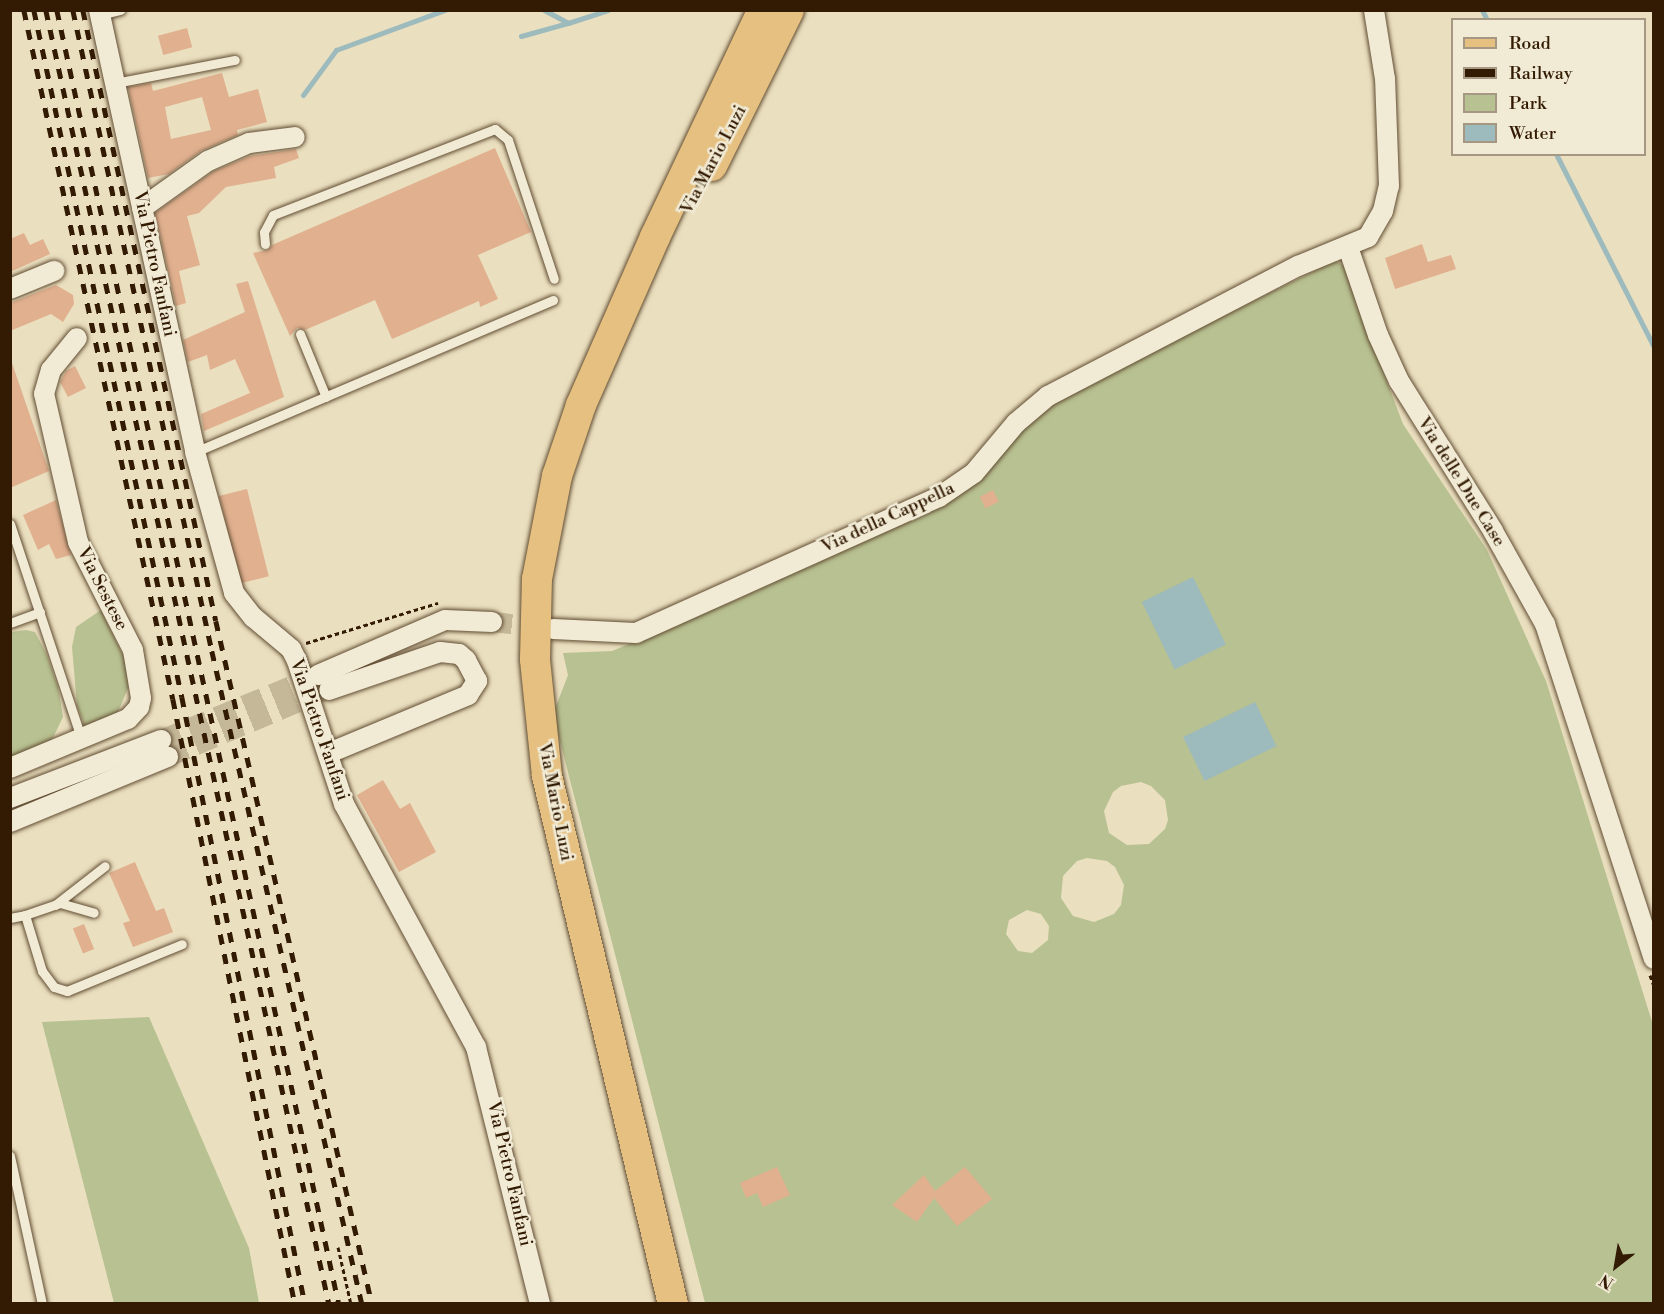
<!DOCTYPE html>
<html>
<head>
<meta charset="utf-8">
<style>
	body { margin:0 }
	#map { position:relative; width:1664px; height:1314px; overflow:hidden; background:#eadfbf; font-family:"Libre Bodoni",serif }
	div>[style] { position:absolute }
	.green>* { inset:0; background:#b8c191 }
	.water>* { inset:0; background:#9dbabd; transform-origin:0 0 }
	.stream>* { height:5px; margin:-2.5px; padding:0 2.5px; transform-origin:2.5px; border-radius:2.5px; background:#9dbabd }
	.building>* { inset:0; background:#e0b08f; transform-origin:0 0 }
	.minor-tunnel>* { height:20px; margin-top:-10px; transform-origin:0; background:repeating-linear-gradient(90deg,#c5b899 0 20px,transparent 0 30px) }
	.path>* { height:3px; margin-top:-1.5px; transform-origin:0; background:repeating-linear-gradient(90deg,#331b03 0 4.5px,transparent 0 7.5px) }
	.roads { filter:drop-shadow(0 0 2px #614c32) drop-shadow(0 0 2px #614c32) }
	.service>* { height:9px; margin:-4.5px; padding:0 4.5px; transform-origin:4.5px; border-radius:4.5px; background:#f1ead5 }
	.minor>* { height:20px; margin:-10px; padding:0 10px; transform-origin:10px; border-radius:10px; background:#f1ead5 }
	.primary>* { height:30px; margin:-15px; padding:0 15px; transform-origin:15px; border-radius:15px; background:#e5c080 }
	.rail>* { height:4.5px; margin-top:-2.25px; transform-origin:0; background:repeating-linear-gradient(90deg,#331b03 0 10px,transparent 0 20px) }
	span { translate:-50% -50%; white-space:nowrap; text-align:center; line-height:1.15; -webkit-text-stroke:5px #f1ead5; paint-order:stroke }
	.street-label { font-size:18px; color:#331b03 }
	.frame { position:absolute; inset:0; border:12px solid #331b03; pointer-events:none }
	.legend { position:absolute; left:1451px; top:18px; width:195px; height:138px; box-sizing:border-box; background:#f1ead5; border:2px solid #a59781; margin:0; padding:8px 10px; list-style:none; font-size:18px; color:#331b03 }
	.legend li { display:flex; align-items:center; gap:12px; height:30px }
	.legend b { width:30px; border:2px solid #a59781 }
	.north { position:absolute; left:1586px; top:1236px; width:60px; height:60px; -webkit-text-stroke:4px #f1ead5; paint-order:stroke; rotate:211deg; font-size:16px; font-weight:700; line-height:24px; text-align:center; color:#331b03 }
	.north::after { content:''; display:block; margin:auto; width:21px; height:27px; background:#331b03; clip-path:polygon(50% 0,100% 100%,50% 72%,0 100%) }
</style>
</head>
<body>
<div id="map">
	<div class="green">
		<i style="clip-path:polygon(evenodd,1335px 261px,1343px 265px,1403px 424px,1487px 550px,1546px 681px,1653px 1025px,1653px 1303px,705px 1303px,553px 714px,568px 675px,563px 653px,612px 651px,736px 600px,971px 486px,987px 473px,1010px 437px,1055px 398px,1335px 261px,1141px 782px,1151px 786px,1165px 800px,1168px 820px,1165px 829px,1149px 844px,1127px 845px,1109px 833px,1104px 811px,1113px 792px,1121px 786px,1141px 782px,1335px 261px,1087px 858px,1107px 861px,1115px 867px,1124px 885px,1121px 905px,1114px 914px,1094px 922px,1073px 916px,1061px 898px,1063px 876px,1077px 861px,1087px 858px,1335px 261px,1027px 910px,1041px 914px,1049px 926px,1048px 940px,1032px 953px,1018px 951px,1006px 934px,1009px 920px,1027px 910px)"></i>
		<i style="clip-path:polygon(101px 610px,127px 664px,128px 688px,115px 719px,86px 729px,77px 706px,72px 647px,76px 627px)"></i>
		<i style="clip-path:polygon(26px 630px,35px 632px,47px 655px,58px 687px,63px 717px,49px 746px,11px 762px,11px 632px)"></i>
		<i style="clip-path:polygon(149px 1017px,249px 1248px,259px 1303px,114px 1303px,42px 1022px)"></i>
	</div>
	<div class="water">
		<i style="left:1193px;top:577px;width:75px;height:57px;rotate:64deg"></i>
		<i style="left:1255px;top:702px;width:49px;height:80px;rotate:64deg"></i>
	</div>
	<div class="stream">
		<i style="left:544px;top:10px;width:27px;rotate:28deg"></i>
		<i style="left:568px;top:23px;width:42px;rotate:-18deg"></i>
		<i style="left:1482px;top:10px;width:11px;rotate:63deg"></i>
		<i style="left:521px;top:36px;width:49px;rotate:-15.5deg"></i>
		<i style="left:303px;top:95px;width:56px;rotate:-53.7deg"></i>
		<i style="left:336px;top:50px;width:116px;rotate:-20.2deg"></i>
		<i style="left:1556px;top:154px;width:216px;rotate:63.1deg"></i>
	</div>
	<div class="building">
		<i style="left:187px;top:28px;width:20px;height:30px;rotate:75deg"></i>
		<i style="clip-path:polygon(evenodd,222px 73px,229px 97px,258px 89px,267px 122px,237px 130px,238px 135px,201px 151px,169px 174px,148px 178px,128px 87px,151px 83px,153px 91px,222px 73px,202px 97px,211px 130px,171px 139px,165px 107px,202px 97px)"></i>
		<i style="clip-path:polygon(495px 148px,531px 232px,478px 255px,498px 299px,480px 307px,479px 301px,392px 339px,375px 300px,305px 330px,297px 328px,290px 336px,253px 253px,268px 250px,272px 245px)"></i>
		<i style="clip-path:polygon(296px 149px,299px 158px,274px 167px,276px 178px,226px 187px,199px 213px,187px 216px,200px 265px,179px 271px,186px 303px,176px 306px,155px 213px,214px 171px,250px 156px)"></i>
		<i style="clip-path:polygon(24px 233px,30px 245px,43px 239px,50px 254px,10px 272px,10px 239px)"></i>
		<i style="clip-path:polygon(1422px 244px,1428px 262px,1451px 255px,1456px 269px,1395px 289px,1385px 258px)"></i>
		<i style="clip-path:polygon(248px 281px,284px 397px,204px 431px,201px 414px,250px 393px,235px 359px,210px 370px,207px 355px,188px 362px,183px 340px,245px 312px,236px 284px)"></i>
		<i style="clip-path:polygon(56px 285px,73px 295px,74px 304px,63px 322px,51px 314px,10px 331px,10px 303px)"></i>
		<i style="clip-path:polygon(12px 363px,49px 471px,10px 488px,10px 364px)"></i>
		<i style="clip-path:polygon(75px 366px,86px 388px,68px 397px,60px 382px,66px 371px)"></i>
		<i style="left:247px;top:489px;width:90px;height:29px;rotate:76deg"></i>
		<i style="left:993px;top:490px;width:13px;height:15px;rotate:63deg"></i>
		<i style="clip-path:polygon(56px 500px,71px 555px,56px 559px,49px 544px,38px 550px,23px 515px)"></i>
		<i style="clip-path:polygon(383px 780px,400px 809px,410px 803px,436px 852px,399px 872px,357px 795px)"></i>
		<i style="clip-path:polygon(135px 862px,156px 911px,164px 908px,173px 932px,133px 947px,123px 923px,130px 921px,109px 873px)"></i>
		<i style="left:84px;top:924px;width:27px;height:12px;rotate:68deg"></i>
		<i style="clip-path:polygon(777px 1167px,790px 1195px,763px 1207px,757px 1193px,746px 1198px,740px 1183px)"></i>
		<i style="clip-path:polygon(965px 1167px,992px 1199px,957px 1226px,934px 1198px,917px 1222px,892px 1205px,924px 1175px,935px 1191px)"></i>
	</div>
	<div class="minor-tunnel">
		<i style="left:492px;top:622px;width:56px;rotate:6.1deg"></i>
		<i style="left:161px;top:740px;width:170px;rotate:-22.5deg"></i>
		<i style="left:168px;top:757px;width:168px;rotate:-22.8deg"></i>
	</div>
	<div class="path">
		<i style="left:1654px;top:158px;width:7px;rotate:90deg"></i>
		<i style="left:306px;top:643px;width:138px;rotate:-16.9deg"></i>
		<i style="left:1650px;top:975px;width:12px;rotate:70deg"></i>
		<i style="left:338px;top:1247px;width:58px;rotate:77.2deg"></i>
	</div>
	<div class="roads">
		<div class="service">
			<i style="left:100px;top:15px;width:21px;rotate:-14deg"></i>
			<i style="left:115px;top:83px;width:122px;rotate:-10.9deg"></i>
			<i style="left:265px;top:244px;width:12px;rotate:-95deg"></i>
			<i style="left:264px;top:232px;width:19px;rotate:-62deg"></i>
			<i style="left:273px;top:215px;width:238px;rotate:-21.2deg"></i>
			<i style="left:495px;top:129px;width:17px;rotate:40deg"></i>
			<i style="left:508px;top:140px;width:146px;rotate:71.7deg"></i>
			<i style="left:300px;top:334px;width:68px;rotate:67.6deg"></i>
			<i style="left:195px;top:452px;width:389px;rotate:-23deg"></i>
			<i style="left:10px;top:524px;width:225px;rotate:71.6deg"></i>
			<i style="left:10px;top:623px;width:32px;rotate:-20deg"></i>
			<i style="left:55px;top:905px;width:63px;rotate:-38deg"></i>
			<i style="left:25px;top:915px;width:37px;rotate:-19deg"></i>
			<i style="left:60px;top:903px;width:35px;rotate:16deg"></i>
			<i style="left:10px;top:918px;width:15px;rotate:-11deg"></i>
			<i style="left:25px;top:915px;width:59px;rotate:73.1deg"></i>
			<i style="left:42px;top:971px;width:20px;rotate:53deg"></i>
			<i style="left:54px;top:987px;width:14px;rotate:17deg"></i>
			<i style="left:67px;top:991px;width:124px;rotate:-22.2deg"></i>
			<i style="left:10px;top:1156px;width:151px;rotate:77.8deg"></i>
		</div>
		<div class="minor">
			<i style="left:99px;top:10px;width:452px;rotate:77.7deg"></i>
			<i style="left:195px;top:452px;width:146px;rotate:74.5deg"></i>
			<i style="left:234px;top:593px;width:31px;rotate:52deg"></i>
			<i style="left:253px;top:617px;width:50px;rotate:40.1deg"></i>
			<i style="left:291px;top:649px;width:13px;rotate:63deg"></i>
			<i style="left:297px;top:661px;width:151px;rotate:71.8deg"></i>
			<i style="left:344px;top:804px;width:277px;rotate:61.5deg"></i>
			<i style="left:476px;top:1047px;width:265px;rotate:76deg"></i>
			<i style="left:142px;top:208px;width:81px;rotate:-35.5deg"></i>
			<i style="left:208px;top:161px;width:45px;rotate:-23.7deg"></i>
			<i style="left:249px;top:143px;width:46px;rotate:-7.4deg"></i>
			<i style="left:1348px;top:247px;width:93px;rotate:71.2deg"></i>
			<i style="left:1378px;top:335px;width:51px;rotate:65.5deg"></i>
			<i style="left:1399px;top:381px;width:177px;rotate:57.9deg"></i>
			<i style="left:1493px;top:531px;width:107px;rotate:60.8deg"></i>
			<i style="left:1545px;top:624px;width:352px;rotate:72deg"></i>
			<i style="left:10px;top:289px;width:48px;rotate:-22.2deg"></i>
			<i style="left:553px;top:629px;width:83px;rotate:2.8deg"></i>
			<i style="left:636px;top:633px;width:332px;rotate:-24.2deg"></i>
			<i style="left:939px;top:497px;width:42px;rotate:-34.4deg"></i>
			<i style="left:974px;top:473px;width:65px;rotate:-50deg"></i>
			<i style="left:1016px;top:423px;width:42px;rotate:-40.2deg"></i>
			<i style="left:1048px;top:396px;width:282px;rotate:-27.5deg"></i>
			<i style="left:1298px;top:266px;width:76px;rotate:-22.5deg"></i>
			<i style="left:1368px;top:237px;width:30px;rotate:-60deg"></i>
			<i style="left:1383px;top:211px;width:26px;rotate:-77deg"></i>
			<i style="left:1389px;top:186px;width:107px;rotate:-92.1deg"></i>
			<i style="left:1385px;top:79px;width:70px;rotate:-99.1deg"></i>
			<i style="left:318px;top:675px;width:138px;rotate:-23.4deg"></i>
			<i style="left:445px;top:620px;width:47px;rotate:2.4deg"></i>
			<i style="left:329px;top:753px;width:151px;rotate:-22.6deg"></i>
			<i style="left:468px;top:695px;width:17px;rotate:-57deg"></i>
			<i style="left:477px;top:681px;width:24px;rotate:-118deg"></i>
			<i style="left:466px;top:660px;width:9px;rotate:-139deg"></i>
			<i style="left:459px;top:654px;width:19px;rotate:-174deg"></i>
			<i style="left:440px;top:652px;width:117px;rotate:161.1deg"></i>
			<i style="left:10px;top:768px;width:128px;rotate:-22.6deg"></i>
			<i style="left:128px;top:719px;width:16px;rotate:-47deg"></i>
			<i style="left:139px;top:707px;width:9px;rotate:-77deg"></i>
			<i style="left:141px;top:698px;width:49px;rotate:-99.5deg"></i>
			<i style="left:133px;top:650px;width:121px;rotate:-117deg"></i>
			<i style="left:78px;top:542px;width:152px;rotate:-102.9deg"></i>
			<i style="left:44px;top:394px;width:25px;rotate:-74deg"></i>
			<i style="left:51px;top:370px;width:41px;rotate:-50.9deg"></i>
			<i style="left:10px;top:798px;width:162px;rotate:-21deg"></i>
			<i style="left:10px;top:822px;width:171px;rotate:-22.4deg"></i>
		</div>
		<div class="primary">
			<i style="left:712px;top:166px;width:174px;rotate:-63.7deg"></i>
			<i style="left:673px;top:1304px;width:543px;rotate:-103.42deg"></i>
			<i style="left:547px;top:776px;width:118px;rotate:-95.9deg"></i>
			<i style="left:535px;top:659px;width:80px;rotate:-88.6deg"></i>
			<i style="left:537px;top:579px;width:105px;rotate:-79deg"></i>
			<i style="left:557px;top:476px;width:75px;rotate:-71.3deg"></i>
			<i style="left:581px;top:405px;width:184px;rotate:-66.2deg"></i>
			<i style="left:655px;top:237px;width:251px;rotate:-64.6deg"></i>
		</div>
	</div>
	<div class="rail">
		<i style="left:24px;top:10px;width:705px;rotate:77.8deg"></i>
		<i style="left:173px;top:699px;width:617px;rotate:78.6deg"></i>
		<i style="left:34px;top:10px;width:703px;rotate:77.84deg"></i>
		<i style="left:182px;top:697px;width:619px;rotate:78.54deg"></i>
		<i style="left:46px;top:10px;width:1325px;rotate:77.66deg"></i>
		<i style="left:57px;top:10px;width:1324px;rotate:77.71deg"></i>
		<i style="left:73px;top:10px;width:656px;rotate:77.76deg"></i>
		<i style="left:212px;top:651px;width:670px;rotate:77.06deg"></i>
		<i style="left:83px;top:10px;width:625px;rotate:77.72deg"></i>
		<i style="left:216px;top:621px;width:701px;rotate:77.13deg"></i>
	</div>
	<div class="street-label">
		<span style="left:714px;top:160px;rotate:-62deg">Via Mario Luzi</span>
		<span style="left:154px;top:264px;rotate:78deg">Via Pietro Fanfani</span>
		<span style="left:1461px;top:482px;rotate:58deg">Via delle Due Case</span>
		<span style="left:888px;top:518px;rotate:-25deg">Via della Cappella</span>
		<span style="left:102px;top:589px;rotate:63deg">Via Sestese</span>
		<span style="left:319px;top:730px;rotate:71deg">Via Pietro Fanfani</span>
		<span style="left:555px;top:802px;rotate:79deg">Via Mario Luzi</span>
		<span style="left:509px;top:1174px;rotate:77deg">Via Pietro Fanfani</span>
	</div>
	<div class="frame"></div>
	<ul class="legend">
	<li><b style="height:8px;background:#e5c080"></b>Road</li>
	<li><b style="height:8px;background:#331b03"></b>Railway</li>
	<li><b style="height:16px;background:#b8c191"></b>Park</li>
	<li><b style="height:16px;background:#9dbabd"></b>Water</li>
	</ul>
	<div class="north">N</div>
</div>
</body>
</html>
